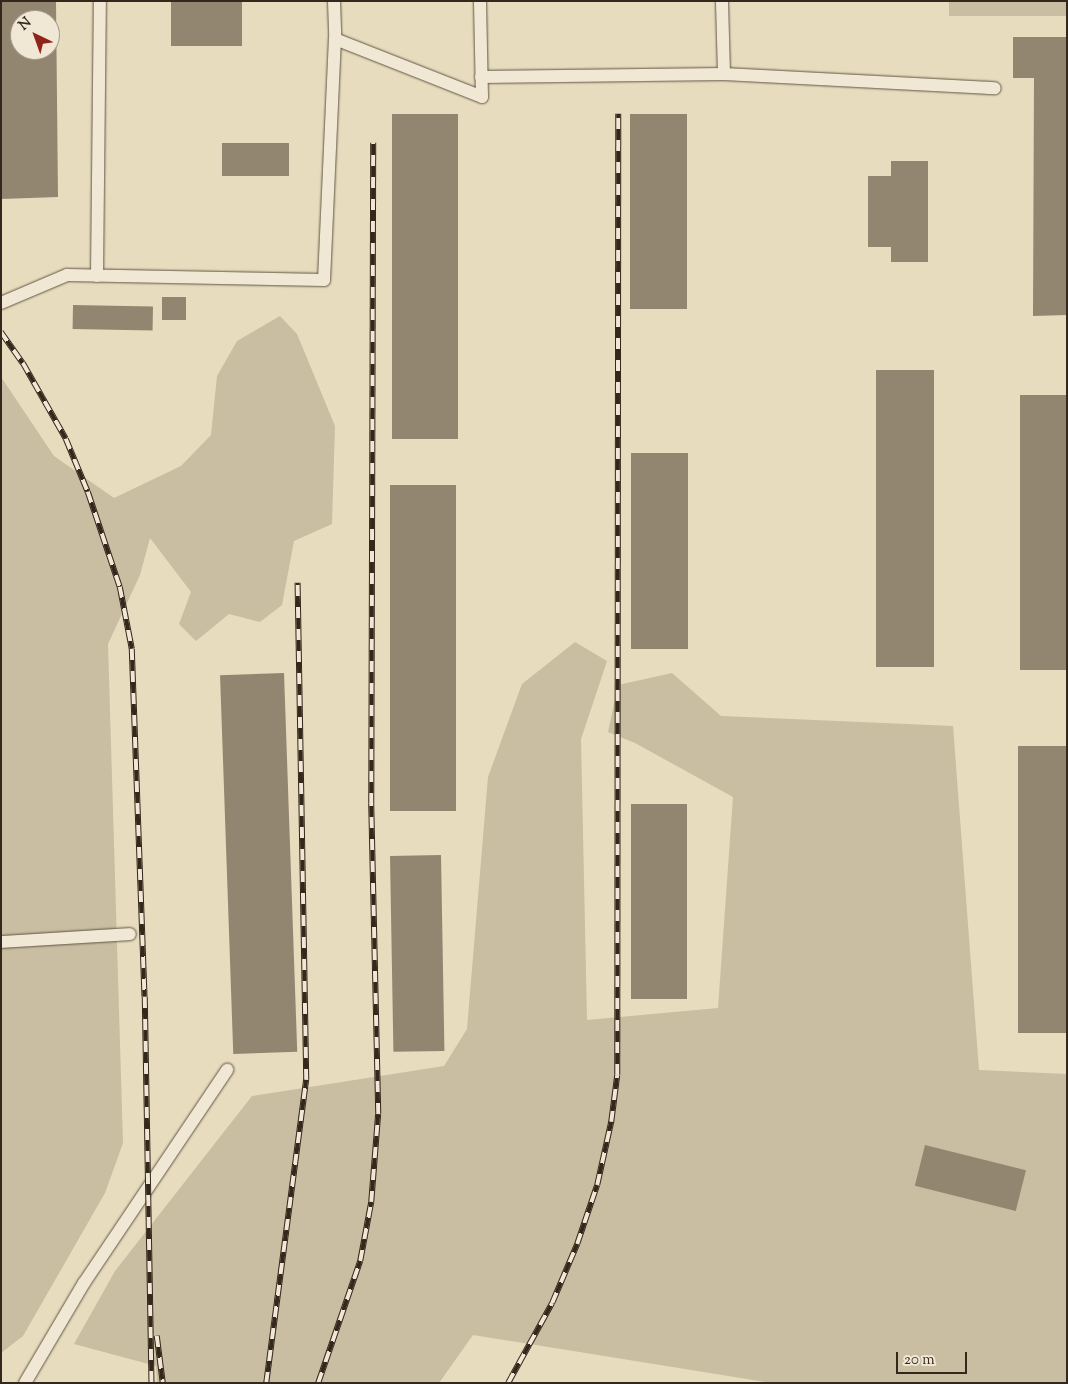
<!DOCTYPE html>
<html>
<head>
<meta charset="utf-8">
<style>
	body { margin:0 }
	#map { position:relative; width:1068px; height:1384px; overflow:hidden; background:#e8dcbe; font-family:"Sorts Mill Goudy",serif }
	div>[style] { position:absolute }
	.green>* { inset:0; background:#c9bda2; transform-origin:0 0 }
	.building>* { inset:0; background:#928670; transform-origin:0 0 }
	.roads { filter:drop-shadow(0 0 1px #615544) drop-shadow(0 0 1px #615544) }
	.lane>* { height:12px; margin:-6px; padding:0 6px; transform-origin:6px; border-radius:6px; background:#f0e8d5 }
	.rail>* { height:5.5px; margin-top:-2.75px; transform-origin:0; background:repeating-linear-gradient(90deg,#f0e8d5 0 11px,#34281c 0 22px); box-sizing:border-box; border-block:1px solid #34281c }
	span { translate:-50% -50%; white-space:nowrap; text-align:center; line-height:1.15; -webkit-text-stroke:4px #f0e8d5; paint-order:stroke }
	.frame { position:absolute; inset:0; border:2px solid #34281c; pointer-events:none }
	.north { position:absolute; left:10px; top:10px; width:50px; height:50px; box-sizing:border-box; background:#f0e8d5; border:1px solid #a59b8b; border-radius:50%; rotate:318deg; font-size:14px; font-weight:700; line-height:20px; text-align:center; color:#34281c }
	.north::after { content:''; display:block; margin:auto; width:18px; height:22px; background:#8f2418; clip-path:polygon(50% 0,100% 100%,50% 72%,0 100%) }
	.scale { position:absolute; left:896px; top:1352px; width:71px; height:22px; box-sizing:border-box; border:2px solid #34281c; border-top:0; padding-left:6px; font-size:15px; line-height:18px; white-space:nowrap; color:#34281c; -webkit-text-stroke:4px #f0e8d5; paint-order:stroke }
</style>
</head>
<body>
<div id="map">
	<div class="green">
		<i style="left:949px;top:1px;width:118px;height:15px"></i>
		<i style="clip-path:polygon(280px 316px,297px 334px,335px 426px,332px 524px,294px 541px,282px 605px,260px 622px,229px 614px,196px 641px,179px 624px,191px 592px,150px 538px,140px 575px,108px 644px,123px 1143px,105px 1193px,23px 1336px,1px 1353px,1px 377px,54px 456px,114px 498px,181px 466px,211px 435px,217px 376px,237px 341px)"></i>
		<i style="clip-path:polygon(575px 642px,607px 661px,581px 739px,587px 1020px,718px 1008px,733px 797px,635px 743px,608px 732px,618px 685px,672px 673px,721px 716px,953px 726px,979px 1070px,1067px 1074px,1067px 1383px,772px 1383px,473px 1335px,439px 1383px,157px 1383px,156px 1366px,74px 1344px,115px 1271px,252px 1096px,444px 1066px,467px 1029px,488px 777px,522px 684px)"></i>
	</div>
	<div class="building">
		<i style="clip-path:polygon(evenodd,1px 1px,56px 1px,58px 197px,1px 199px,1px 1px,20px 20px,50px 20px,50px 50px,20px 50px,20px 20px)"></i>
		<i style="left:171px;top:1px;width:71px;height:45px"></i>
		<i style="clip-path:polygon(1013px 37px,1067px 37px,1067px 315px,1033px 316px,1034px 78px,1013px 78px)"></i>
		<i style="left:392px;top:114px;width:66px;height:325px"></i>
		<i style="left:630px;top:114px;width:57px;height:195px"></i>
		<i style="left:289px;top:143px;width:33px;height:67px;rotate:90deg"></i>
		<i style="clip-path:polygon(891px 161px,928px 161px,928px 262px,891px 262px,891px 247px,868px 247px,868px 176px,891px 176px)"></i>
		<i style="left:162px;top:297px;width:24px;height:23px"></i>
		<i style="left:73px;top:305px;width:80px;height:24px;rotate:1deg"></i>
		<i style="left:876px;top:370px;width:58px;height:297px"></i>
		<i style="left:1020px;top:395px;width:47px;height:275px"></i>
		<i style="left:631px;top:453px;width:57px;height:196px"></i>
		<i style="left:390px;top:485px;width:66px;height:326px"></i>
		<i style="left:284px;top:673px;width:379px;height:64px;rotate:88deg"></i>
		<i style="left:1067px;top:746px;width:287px;height:49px;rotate:90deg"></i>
		<i style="left:631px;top:804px;width:56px;height:195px"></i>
		<i style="left:441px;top:855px;width:196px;height:51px;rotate:89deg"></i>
		<i style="left:925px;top:1145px;width:104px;height:42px;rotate:14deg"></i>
	</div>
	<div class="roads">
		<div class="lane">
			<i style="left:334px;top:1px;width:38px;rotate:88deg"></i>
			<i style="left:335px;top:39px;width:158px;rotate:21.5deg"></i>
			<i style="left:482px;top:97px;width:96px;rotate:-91.2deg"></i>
			<i style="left:724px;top:74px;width:271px;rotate:3deg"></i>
			<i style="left:481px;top:77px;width:243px;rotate:-0.7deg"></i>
			<i style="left:724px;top:74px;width:73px;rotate:-91.6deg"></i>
			<i style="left:97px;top:276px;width:275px;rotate:-89.4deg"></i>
			<i style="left:1px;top:303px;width:72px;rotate:-23deg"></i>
			<i style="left:67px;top:275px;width:257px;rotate:1.1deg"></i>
			<i style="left:324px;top:280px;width:241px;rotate:-87.4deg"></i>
			<i style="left:1px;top:942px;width:129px;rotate:-3.5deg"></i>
			<i style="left:25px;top:1383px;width:116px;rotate:-59.5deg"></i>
			<i style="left:84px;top:1283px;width:257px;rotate:-56.1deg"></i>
		</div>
	</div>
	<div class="rail">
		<i style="left:1px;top:332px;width:38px;rotate:55deg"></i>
		<i style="left:23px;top:363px;width:87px;rotate:60.5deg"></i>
		<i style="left:66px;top:439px;width:57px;rotate:67.5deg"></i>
		<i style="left:88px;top:492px;width:100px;rotate:71.4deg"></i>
		<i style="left:120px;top:587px;width:63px;rotate:79deg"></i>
		<i style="left:132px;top:649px;width:348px;rotate:87.9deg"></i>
		<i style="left:145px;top:997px;width:386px;rotate:89deg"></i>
		<i style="left:157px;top:1336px;width:47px;rotate:82.7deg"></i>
		<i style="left:266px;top:1383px;width:306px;rotate:-82.5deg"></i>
		<i style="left:306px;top:1080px;width:497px;rotate:-91deg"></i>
		<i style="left:318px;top:1383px;width:129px;rotate:-71deg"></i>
		<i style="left:360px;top:1261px;width:60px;rotate:-79.4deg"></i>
		<i style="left:371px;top:1202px;width:88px;rotate:-85.5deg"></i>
		<i style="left:378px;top:1114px;width:310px;rotate:-91.3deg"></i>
		<i style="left:371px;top:804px;width:661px;rotate:-89.83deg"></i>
		<i style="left:508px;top:1383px;width:91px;rotate:-61.2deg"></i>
		<i style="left:552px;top:1303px;width:64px;rotate:-67deg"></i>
		<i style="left:577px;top:1244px;width:62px;rotate:-71.3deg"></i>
		<i style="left:597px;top:1185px;width:65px;rotate:-77.5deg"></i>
		<i style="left:611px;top:1122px;width:47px;rotate:-82.7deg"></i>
		<i style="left:617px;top:1075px;width:961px;rotate:-89.94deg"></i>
	</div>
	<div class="frame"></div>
	<div class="north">N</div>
	<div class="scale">20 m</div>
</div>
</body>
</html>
